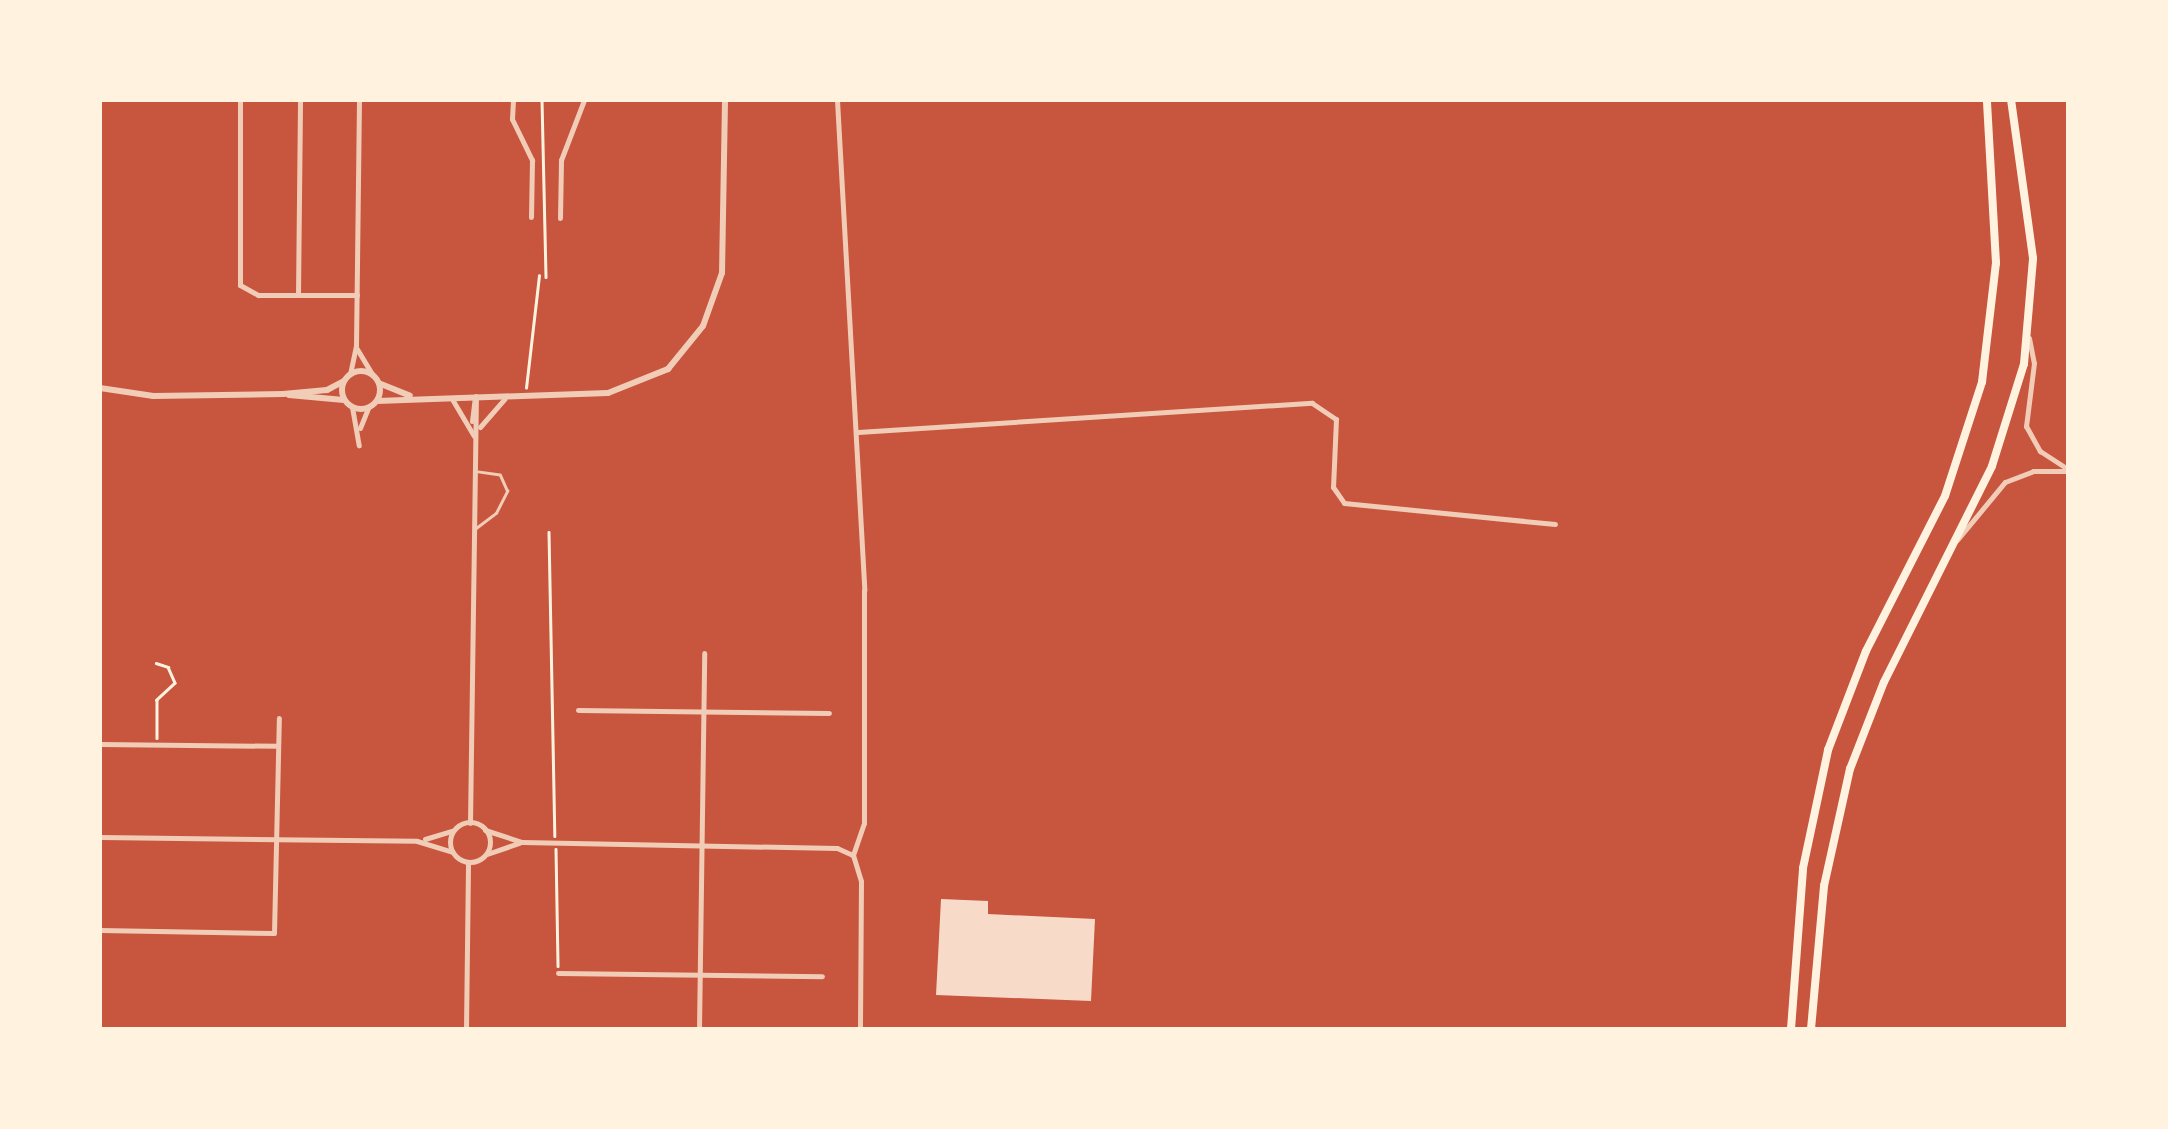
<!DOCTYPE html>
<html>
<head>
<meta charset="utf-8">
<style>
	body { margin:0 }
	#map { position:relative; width:2168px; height:1129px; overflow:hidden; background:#c8553d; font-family:Ubuntu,sans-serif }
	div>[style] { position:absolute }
	.building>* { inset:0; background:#f7dbc8 }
	.path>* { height:2.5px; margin:-1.25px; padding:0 1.25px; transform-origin:1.25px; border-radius:1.25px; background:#fff3e0 }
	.service>* { height:2.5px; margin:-1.25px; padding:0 1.25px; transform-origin:1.25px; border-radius:1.25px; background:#f1ccb7 }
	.minor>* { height:5px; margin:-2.5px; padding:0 2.5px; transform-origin:2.5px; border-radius:2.5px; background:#f1ccb7 }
	.minor>.ring { margin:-2.5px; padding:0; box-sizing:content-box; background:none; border:5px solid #f1ccb7; border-radius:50% }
	.tertiary>* { height:6px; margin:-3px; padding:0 3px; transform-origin:3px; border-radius:3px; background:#f1ccb7 }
	.tertiary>.ring { margin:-3px; padding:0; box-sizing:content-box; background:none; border:6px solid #f1ccb7; border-radius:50% }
	.trunk>* { height:8px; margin:-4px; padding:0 4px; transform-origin:4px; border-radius:4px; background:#fff3e0 }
	span { translate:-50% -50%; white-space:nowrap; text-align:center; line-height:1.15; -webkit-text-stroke:8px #fff3e0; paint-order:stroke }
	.frame { position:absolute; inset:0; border:102px solid #fff3e0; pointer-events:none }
</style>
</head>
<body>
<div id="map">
	<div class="building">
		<i style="clip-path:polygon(941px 899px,988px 901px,988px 914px,1095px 919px,1091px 1001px,936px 995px)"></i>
	</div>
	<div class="path">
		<i style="left:542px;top:100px;width:177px;rotate:88.7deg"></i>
		<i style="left:526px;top:388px;width:113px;rotate:-83.4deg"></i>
		<i style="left:549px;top:532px;width:304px;rotate:88.9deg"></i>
		<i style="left:156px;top:663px;width:13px;rotate:18deg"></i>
		<i style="left:168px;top:667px;width:17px;rotate:66deg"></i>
		<i style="left:175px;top:683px;width:25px;rotate:137deg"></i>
		<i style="left:157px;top:700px;width:38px;rotate:90deg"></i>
		<i style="left:556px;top:849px;width:117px;rotate:89deg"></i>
	</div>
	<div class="service">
		<i style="left:476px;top:528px;width:25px;rotate:-37deg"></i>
		<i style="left:496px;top:513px;width:25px;rotate:-63deg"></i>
		<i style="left:507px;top:491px;width:17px;rotate:-114deg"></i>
		<i style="left:500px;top:475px;width:22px;rotate:-172deg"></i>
	</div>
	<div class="minor">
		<i style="left:240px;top:100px;width:185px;rotate:90deg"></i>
		<i style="left:240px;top:285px;width:21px;rotate:29deg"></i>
		<i style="left:258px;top:295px;width:99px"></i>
		<i style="left:513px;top:100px;width:19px;rotate:93deg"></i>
		<i style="left:512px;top:119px;width:46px;rotate:64deg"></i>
		<i style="left:532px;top:160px;width:57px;rotate:91deg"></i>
		<i style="left:837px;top:100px;width:491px;rotate:86.8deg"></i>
		<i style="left:864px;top:590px;width:233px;rotate:90deg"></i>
		<i style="left:864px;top:823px;width:34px;rotate:109deg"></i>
		<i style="left:853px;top:855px;width:27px;rotate:73deg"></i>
		<i style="left:861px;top:881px;width:148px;rotate:90.4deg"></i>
		<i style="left:560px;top:218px;width:58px;rotate:-89deg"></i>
		<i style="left:561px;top:160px;width:64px;rotate:-69deg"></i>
		<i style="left:298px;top:295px;width:195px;rotate:-89.4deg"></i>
		<i style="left:2029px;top:338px;width:25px;rotate:79deg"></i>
		<i style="left:2034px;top:363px;width:64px;rotate:97.2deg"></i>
		<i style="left:2026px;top:426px;width:29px;rotate:61deg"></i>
		<i style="left:2040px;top:451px;width:33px;rotate:33deg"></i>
		<i style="left:357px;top:349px;width:29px;rotate:59deg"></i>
		<i style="left:350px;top:374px;width:29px;rotate:-78deg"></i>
		<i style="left:356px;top:346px;width:246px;rotate:-89.3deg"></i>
		<i style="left:452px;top:399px;width:43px;rotate:59.3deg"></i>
		<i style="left:352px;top:407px;width:39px;rotate:80deg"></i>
		<i style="left:472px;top:421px;width:23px;rotate:-83deg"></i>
		<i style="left:480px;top:427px;width:38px;rotate:-49deg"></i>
		<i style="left:360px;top:428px;width:22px;rotate:-68deg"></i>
		<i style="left:858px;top:432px;width:455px;rotate:-3.7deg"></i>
		<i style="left:1312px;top:403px;width:29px;rotate:34deg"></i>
		<i style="left:1336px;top:419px;width:68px;rotate:92.5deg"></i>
		<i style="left:1333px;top:487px;width:19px;rotate:55deg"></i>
		<i style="left:1344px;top:503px;width:212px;rotate:5.7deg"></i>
		<i style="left:1957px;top:540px;width:75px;rotate:-50.4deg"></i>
		<i style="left:2005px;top:482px;width:30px;rotate:-21deg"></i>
		<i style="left:2033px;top:471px;width:33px"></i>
		<i style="left:578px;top:710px;width:251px;rotate:0.7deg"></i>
		<i style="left:100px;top:744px;width:178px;rotate:0.6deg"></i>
		<i class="ring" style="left:450px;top:822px;width:35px;height:35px"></i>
		<i style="left:470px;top:823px;width:427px;rotate:-89.2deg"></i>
		<i style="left:485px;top:830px;width:39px;rotate:18deg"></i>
		<i style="left:522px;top:842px;width:315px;rotate:1.1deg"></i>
		<i style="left:837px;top:848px;width:17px;rotate:24deg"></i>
		<i style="left:100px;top:837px;width:317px;rotate:0.7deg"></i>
		<i style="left:417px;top:841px;width:37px;rotate:17deg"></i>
		<i style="left:425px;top:839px;width:28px;rotate:-17deg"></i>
		<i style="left:487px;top:854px;width:34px;rotate:-19deg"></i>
		<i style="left:100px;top:930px;width:174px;rotate:1deg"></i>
		<i style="left:274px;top:933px;width:215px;rotate:-88.7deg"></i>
		<i style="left:558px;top:973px;width:264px;rotate:0.7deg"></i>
		<i style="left:466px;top:1029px;width:167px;rotate:-89.3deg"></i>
		<i style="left:699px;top:1029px;width:376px;rotate:-89.2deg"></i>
	</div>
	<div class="tertiary">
		<i class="ring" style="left:342px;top:371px;width:32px;height:32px"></i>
		<i style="left:381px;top:384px;width:31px;rotate:22deg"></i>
		<i style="left:100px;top:388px;width:54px;rotate:8.6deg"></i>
		<i style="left:153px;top:396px;width:130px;rotate:-0.9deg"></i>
		<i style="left:283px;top:394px;width:44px;rotate:-5.2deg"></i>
		<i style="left:327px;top:390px;width:19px;rotate:-28deg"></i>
		<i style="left:289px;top:395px;width:55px;rotate:5.2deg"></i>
		<i style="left:377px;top:401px;width:231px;rotate:-2deg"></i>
		<i style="left:608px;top:393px;width:65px;rotate:-21.8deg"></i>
		<i style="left:668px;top:369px;width:55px;rotate:-50.9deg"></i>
		<i style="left:703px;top:326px;width:56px;rotate:-70.3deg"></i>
		<i style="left:722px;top:273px;width:173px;rotate:-89deg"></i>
	</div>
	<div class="trunk">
		<i style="left:1791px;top:1029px;width:161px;rotate:-85.7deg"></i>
		<i style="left:1803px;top:868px;width:121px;rotate:-78deg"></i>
		<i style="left:1828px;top:750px;width:106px;rotate:-69deg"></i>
		<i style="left:1866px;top:651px;width:174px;rotate:-63deg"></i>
		<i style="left:1945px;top:496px;width:120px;rotate:-72deg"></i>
		<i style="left:1982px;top:382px;width:120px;rotate:-83.3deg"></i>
		<i style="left:1996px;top:263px;width:163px;rotate:-93.2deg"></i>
		<i style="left:1811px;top:1029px;width:144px;rotate:-84.8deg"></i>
		<i style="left:1824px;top:886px;width:120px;rotate:-77.5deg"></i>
		<i style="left:1850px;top:769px;width:93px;rotate:-68.7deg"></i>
		<i style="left:1884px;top:682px;width:241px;rotate:-63.4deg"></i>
		<i style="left:1992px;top:466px;width:107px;rotate:-72.6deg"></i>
		<i style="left:2024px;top:364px;width:106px;rotate:-85.1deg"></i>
		<i style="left:2033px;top:258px;width:160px;rotate:-97.9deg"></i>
	</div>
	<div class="frame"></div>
</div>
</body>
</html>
